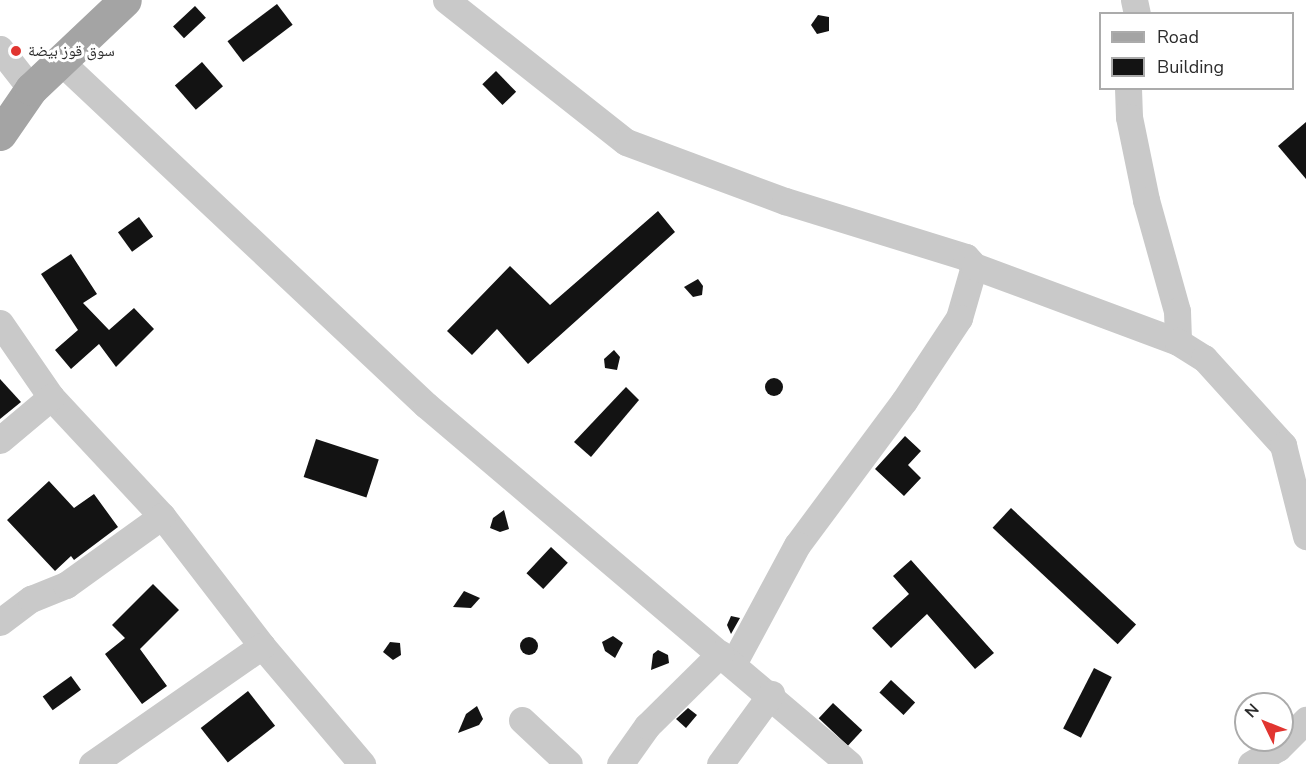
<!DOCTYPE html>
<html>
<head>
<meta charset="utf-8">
<style>
	body { margin:0 }
	#map { position:relative; width:1306px; height:764px; overflow:hidden; background:#fff; font-family:"Nunito Sans","Noto Naskh Arabic",sans-serif }
	div>[style] { position:absolute }
	.building>* { inset:0; background:#131313; transform-origin:0 0 }
	.round { border-radius:50% }
	.minor>* { height:27px; margin:-13.5px; padding:0 13.5px; transform-origin:13.5px; border-radius:13.5px; background:#c9c9c9 }
	.major>* { height:33px; margin:-16.5px; padding:0 16.5px; transform-origin:16.5px; border-radius:16.5px; background:#a4a4a4 }
	.dots>* { width:16px; height:16px; translate:-50% -50%; box-sizing:border-box; border:3px solid #fff; border-radius:50% }
	span { translate:-50% -50%; white-space:nowrap; text-align:center; line-height:1.15; -webkit-text-stroke:6px #fff; paint-order:stroke }
	.poi-label { font-size:16px; color:#2c2c2c }
	.left { translate:0 -50%; text-align:left }
	.legend { position:absolute; left:1099px; top:12px; width:195px; height:78px; box-sizing:border-box; background:#fff; border:2px solid #ababab; margin:0; padding:8px 10px; list-style:none; font-size:18px; color:#2c2c2c }
	.legend li { display:flex; align-items:center; gap:12px; height:30px }
	.legend b { width:30px; border:2px solid #ababab }
	.north { position:absolute; left:1234px; top:692px; width:60px; height:60px; box-sizing:border-box; background:#fff; border:2px solid #ababab; border-radius:50%; rotate:313deg; font-size:16px; font-weight:700; line-height:24px; text-align:center; color:#2c2c2c }
	.north::after { content:''; display:block; margin:auto; width:21px; height:27px; background:#e13530; clip-path:polygon(50% 0,100% 100%,50% 72%,0 100%) }
</style>
</head>
<body>
<div id="map">
	<div class="building">
		<i style="left:277px;top:4px;width:26px;height:62px;rotate:53deg"></i>
		<i style="left:195px;top:6px;width:16px;height:30px;rotate:47deg"></i>
		<i style="clip-path:polygon(818px 15px,829px 17px,829px 31px,817px 34px,811px 25px)"></i>
		<i style="left:202px;top:62px;width:32px;height:36px;rotate:49deg"></i>
		<i style="left:496px;top:71px;width:29px;height:19px;rotate:46deg"></i>
		<i style="clip-path:polygon(1306px 122px,1306px 179px,1278px 146px)"></i>
		<i style="clip-path:polygon(658px 211px,675px 232px,528px 364px,497px 329px,472px 355px,447px 331px,510px 266px,550px 305px)"></i>
		<i style="left:139px;top:217px;width:24px;height:26px;rotate:54deg"></i>
		<i style="clip-path:polygon(71px 254px,97px 294px,83px 303px,109px 330px,134px 308px,154px 329px,116px 367px,99px 344px,71px 369px,55px 350px,78px 330px,41px 274px)"></i>
		<i style="clip-path:polygon(698px 279px,703px 286px,702px 295px,693px 297px,684px 287px)"></i>
		<i style="clip-path:polygon(614px 350px,620px 357px,617px 370px,605px 368px,604px 359px)"></i>
		<i class="round" style="left:765px;top:378px;width:18px;height:18px"></i>
		<i style="clip-path:polygon(0 379px,21px 402px,0 419px)"></i>
		<i style="clip-path:polygon(626px 387px,639px 400px,591px 457px,574px 442px)"></i>
		<i style="clip-path:polygon(905px 436px,921px 451px,908px 465px,921px 478px,904px 496px,875px 469px)"></i>
		<i style="left:316px;top:439px;width:66px;height:40px;rotate:18deg"></i>
		<i style="clip-path:polygon(49px 481px,74px 508px,94px 494px,118px 527px,74px 560px,71px 556px,55px 571px,7px 520px)"></i>
		<i style="left:1011px;top:508px;width:171px;height:27px;rotate:43deg"></i>
		<i style="clip-path:polygon(504px 510px,509px 529px,500px 532px,490px 528px,493px 518px)"></i>
		<i style="left:551px;top:547px;width:23px;height:36px;rotate:43deg"></i>
		<i style="clip-path:polygon(911px 560px,994px 653px,975px 669px,927px 614px,891px 648px,872px 628px,909px 594px,893px 576px)"></i>
		<i style="clip-path:polygon(153px 584px,179px 610px,140px 649px,167px 686px,142px 704px,105px 654px,125px 638px,112px 625px)"></i>
		<i style="clip-path:polygon(464px 591px,480px 598px,471px 608px,453px 607px)"></i>
		<i style="clip-path:polygon(731px 616px,740px 618px,731px 634px,727px 625px)"></i>
		<i style="clip-path:polygon(613px 636px,623px 643px,615px 658px,605px 651px,602px 642px)"></i>
		<i class="round" style="left:520px;top:637px;width:18px;height:18px"></i>
		<i style="clip-path:polygon(390px 642px,400px 643px,401px 655px,393px 660px,383px 652px)"></i>
		<i style="clip-path:polygon(658px 650px,668px 655px,669px 663px,651px 670px,653px 654px)"></i>
		<i style="left:1094px;top:668px;width:20px;height:68px;rotate:27deg"></i>
		<i style="left:71px;top:676px;width:17px;height:35px;rotate:54deg"></i>
		<i style="left:891px;top:680px;width:33px;height:17px;rotate:43deg"></i>
		<i style="left:248px;top:691px;width:44px;height:60px;rotate:52deg"></i>
		<i style="left:833px;top:703px;width:40px;height:21px;rotate:43deg"></i>
		<i style="clip-path:polygon(477px 706px,483px 719px,479px 725px,458px 733px,466px 714px)"></i>
		<i style="clip-path:polygon(688px 708px,697px 715px,686px 728px,676px 719px)"></i>
	</div>
	<div class="minor">
		<i style="left:446px;top:0;width:229px;rotate:38.3deg"></i>
		<i style="left:626px;top:142px;width:170px;rotate:20.4deg"></i>
		<i style="left:785px;top:201px;width:189px;rotate:17.2deg"></i>
		<i style="left:966px;top:257px;width:12px;rotate:48deg"></i>
		<i style="left:974px;top:266px;width:54px;rotate:106.1deg"></i>
		<i style="left:959px;top:318px;width:100px;rotate:123.5deg"></i>
		<i style="left:904px;top:401px;width:179px;rotate:126.6deg"></i>
		<i style="left:797px;top:545px;width:135px;rotate:118.3deg"></i>
		<i style="left:1134px;top:0;width:14px;rotate:78deg"></i>
		<i style="left:0;top:49px;width:51px;rotate:52.2deg"></i>
		<i style="left:60px;top:61px;width:502px;rotate:43.23deg"></i>
		<i style="left:426px;top:405px;width:555px;rotate:40.32deg"></i>
		<i style="left:1128px;top:88px;width:29px;rotate:88deg"></i>
		<i style="left:1129px;top:117px;width:85px;rotate:78.4deg"></i>
		<i style="left:1146px;top:200px;width:115px;rotate:74.4deg"></i>
		<i style="left:1177px;top:311px;width:31px;rotate:88deg"></i>
		<i style="left:974px;top:266px;width:218px;rotate:20.4deg"></i>
		<i style="left:1178px;top:342px;width:31px;rotate:32deg"></i>
		<i style="left:1204px;top:358px;width:118px;rotate:47.8deg"></i>
		<i style="left:1283px;top:445px;width:94px;rotate:75.8deg"></i>
		<i style="left:0;top:323px;width:90px;rotate:55.4deg"></i>
		<i style="left:51px;top:397px;width:163px;rotate:47deg"></i>
		<i style="left:162px;top:516px;width:164px;rotate:52.4deg"></i>
		<i style="left:262px;top:646px;width:155px;rotate:49.7deg"></i>
		<i style="left:0;top:440px;width:67px;rotate:-40.1deg"></i>
		<i style="left:0;top:622px;width:39px;rotate:-37deg"></i>
		<i style="left:31px;top:599px;width:38px;rotate:-22deg"></i>
		<i style="left:66px;top:585px;width:118px;rotate:-35.7deg"></i>
		<i style="left:522px;top:720px;width:64px;rotate:43.1deg"></i>
		<i style="left:92px;top:764px;width:207px;rotate:-34.8deg"></i>
		<i style="left:620px;top:764px;width:47px;rotate:-54.6deg"></i>
		<i style="left:647px;top:726px;width:103px;rotate:-44.6deg"></i>
		<i style="left:720px;top:764px;width:87px;rotate:-53.9deg"></i>
		<i style="left:1251px;top:764px;width:31px;rotate:-31deg"></i>
		<i style="left:1278px;top:748px;width:40px;rotate:-45deg"></i>
	</div>
	<div class="major">
		<i style="left:0;top:134px;width:55px;rotate:-55.4deg"></i>
		<i style="left:31px;top:89px;width:129px;rotate:-43.4deg"></i>
	</div>
	<div class="dots">
		<i style="left:16px;top:51px;background:#e13530"></i>
	</div>
	<div class="poi-label">
		<span class="left" style="left:28px;top:51px">سوق قوز بيضة</span>
	</div>
	<ul class="legend">
	<li><b style="height:8px;background:#a4a4a4"></b>Road</li>
	<li><b style="height:16px;background:#131313"></b>Building</li>
	</ul>
	<div class="north">N</div>
</div>
</body>
</html>
